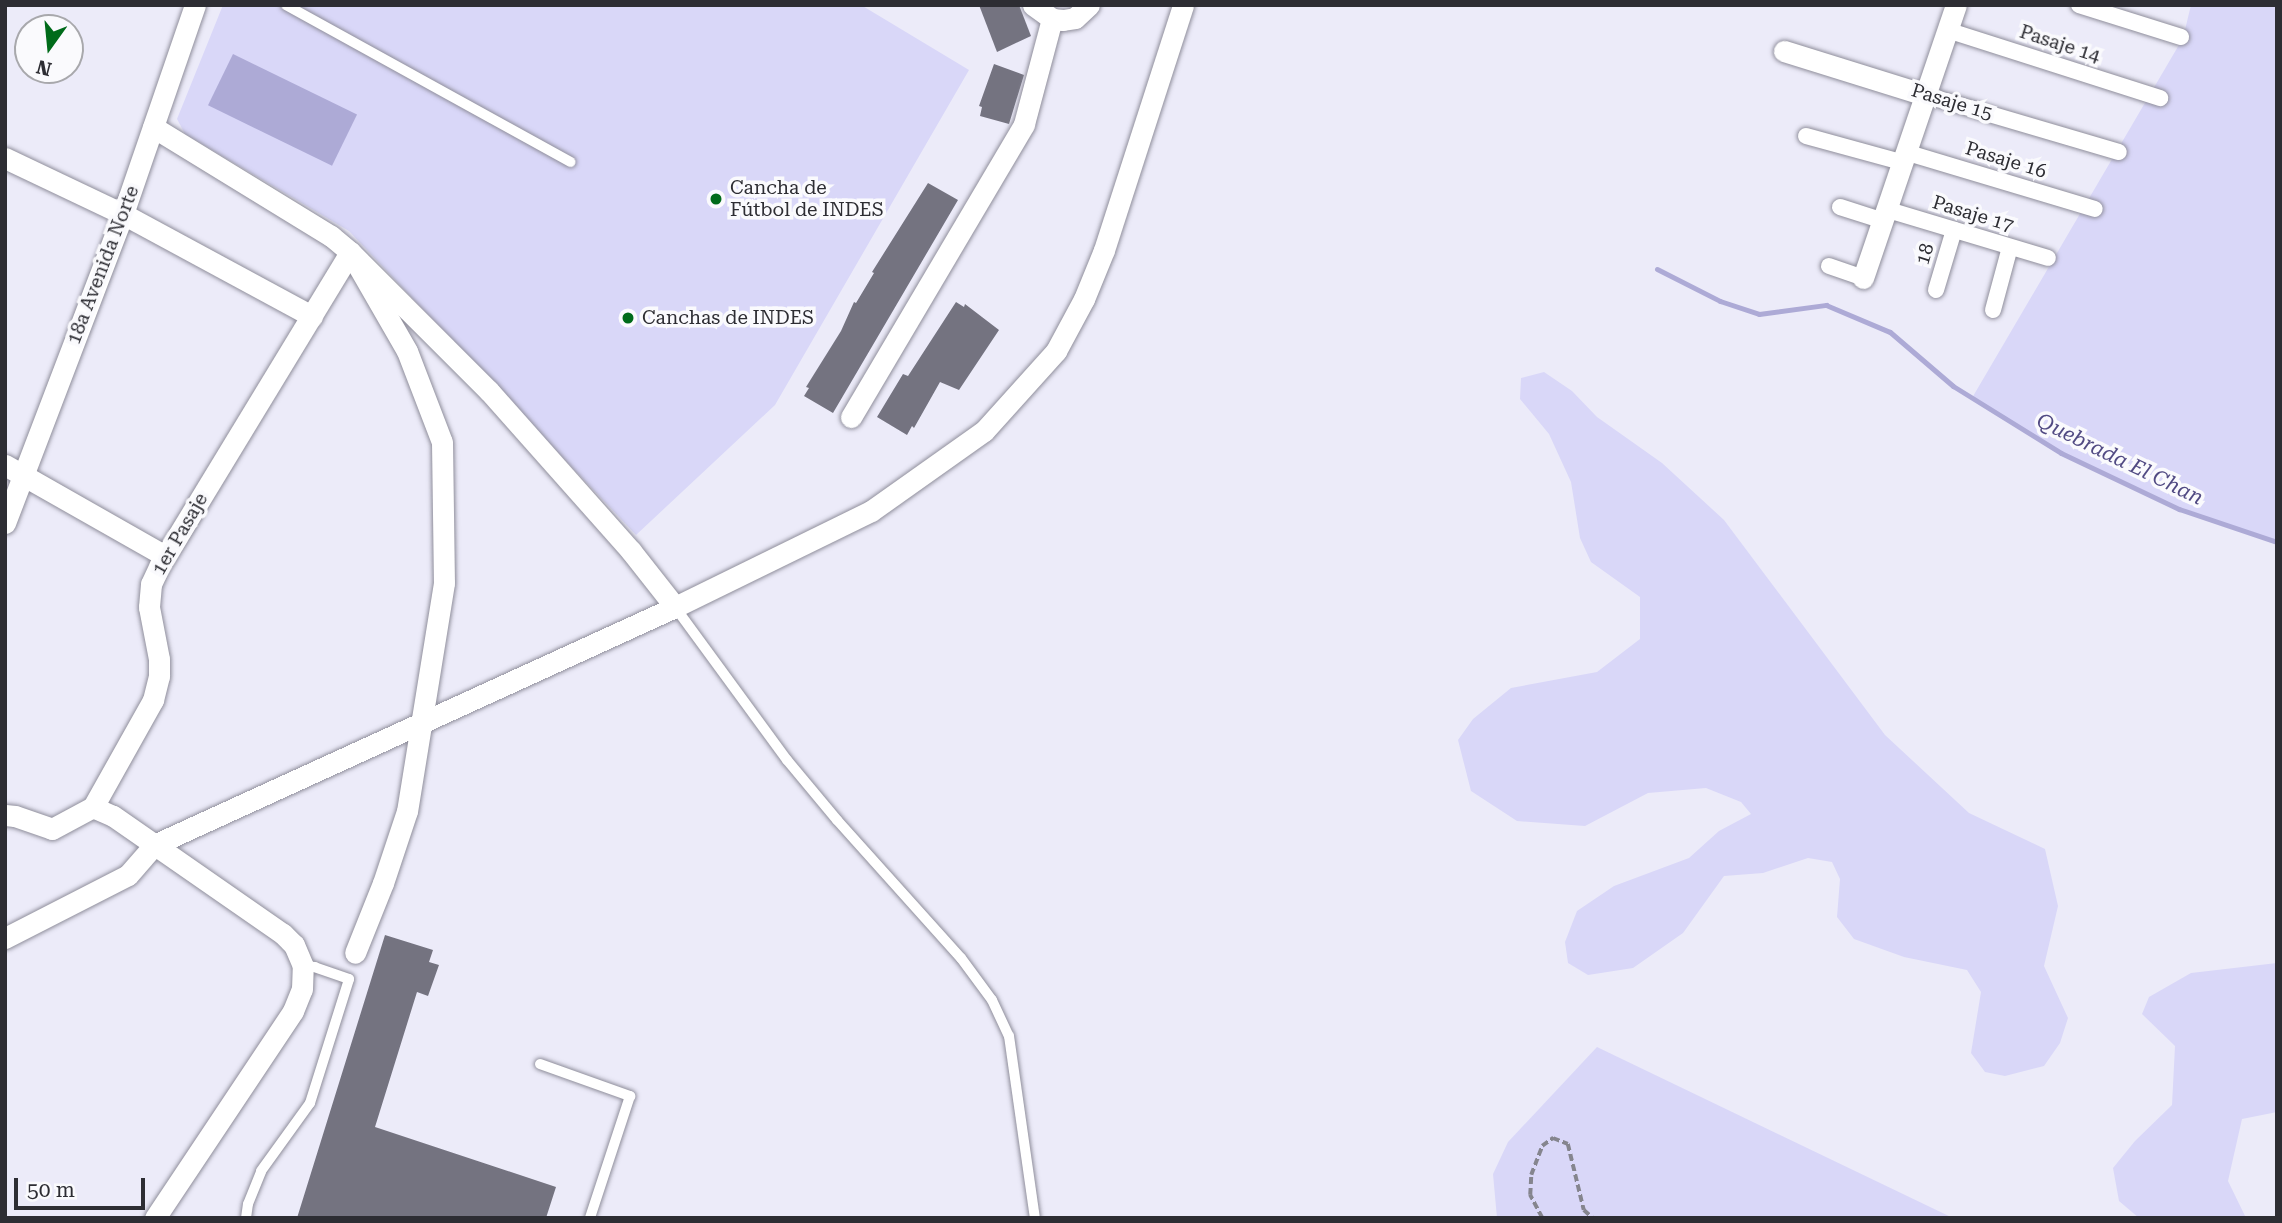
<!DOCTYPE html>
<html>
<head>
<meta charset="utf-8">
<style>
	body { margin:0 }
	#map { position:relative; width:2282px; height:1223px; overflow:hidden; background:#ecebf9; font-family:"Roboto Serif",serif }
	div>[style] { position:absolute }
	.green>* { inset:0; background:#d9d7f8 }
	.water>* { inset:0; background:#adaad6; transform-origin:0 0 }
	.stream>* { height:5px; margin:-2.5px; padding:0 2.5px; transform-origin:2.5px; border-radius:2.5px; background:#adaad6 }
	.building>* { inset:0; background:#747380 }
	.path>* { height:3.5px; margin-top:-1.75px; transform-origin:0; background:repeating-linear-gradient(90deg,#85858e 0 7px,transparent 0 10.5px) }
	.roads { filter:drop-shadow(0 0 2px #8f8e9b) drop-shadow(0 0 2px #8f8e9b) }
	.service>* { height:10px; margin:-5px; padding:0 5px; transform-origin:5px; border-radius:5px; background:#fff }
	.pedestrian>* { height:16px; margin:-8px; padding:0 8px; transform-origin:8px; border-radius:8px; background:#fff }
	.minor>* { height:21px; margin:-10.5px; padding:0 10.5px; transform-origin:10.5px; border-radius:10.5px; background:#fff }
	.dots>* { width:19px; height:19px; translate:-50% -50%; box-sizing:border-box; border:4px solid #fafafd; border-radius:50% }
	span { translate:-50% -50%; white-space:nowrap; text-align:center; line-height:1.15; -webkit-text-stroke:7px #fafafd; paint-order:stroke }
	.street-label { font-size:19px; color:#2d2d33 }
	.poi-label { font-size:19px; color:#2d2d33 }
	.left { translate:0 -50%; text-align:left }
	.water-label { font-size:21px; color:#514a83; font-style:italic }
	.frame { position:absolute; inset:0; border:7px solid #2d2d33; pointer-events:none }
	.north { position:absolute; left:14px; top:14px; width:70px; height:70px; box-sizing:border-box; background:#fafafd; border:2px solid #a8a8ac; border-radius:50%; rotate:195deg; font-size:19px; font-weight:700; line-height:28px; text-align:center; color:#2d2d33 }
	.north::after { content:''; display:block; margin:auto; width:24px; height:32px; background:#006b1a; clip-path:polygon(50% 0,100% 100%,50% 72%,0 100%) }
	.scale { position:absolute; left:14px; top:1178px; width:131px; height:32px; box-sizing:border-box; border:4px solid #2d2d33; border-top:0; padding-left:9px; font-size:21px; line-height:24px; white-space:nowrap; color:#2d2d33; -webkit-text-stroke:5px #fafafd; paint-order:stroke }
</style>
</head>
<body>
<div id="map">
	<div class="green">
		<i style="clip-path:polygon(223px 5px,861px 5px,969px 70px,775px 405px,636px 535px,349px 231px,185px 134px,177px 119px)"></i>
		<i style="clip-path:polygon(2191px 5px,2277px 7px,2277px 542px,2179px 509px,2061px 453px,1972px 398px,2183px 38px)"></i>
		<i style="clip-path:polygon(1544px 372px,1572px 391px,1597px 417px,1662px 463px,1724px 520px,1885px 735px,1969px 813px,2045px 849px,2058px 906px,2044px 966px,2068px 1018px,2060px 1043px,2044px 1066px,2005px 1076px,1985px 1072px,1971px 1053px,1981px 992px,1967px 970px,1904px 957px,1854px 939px,1837px 917px,1840px 879px,1832px 862px,1808px 858px,1763px 873px,1724px 876px,1683px 933px,1633px 968px,1588px 975px,1568px 963px,1565px 942px,1577px 911px,1614px 886px,1689px 858px,1719px 831px,1751px 814px,1741px 802px,1706px 788px,1648px 793px,1585px 826px,1517px 821px,1471px 791px,1458px 740px,1473px 719px,1511px 688px,1597px 672px,1640px 639px,1640px 597px,1591px 562px,1580px 538px,1571px 482px,1549px 434px,1520px 399px,1521px 378px)"></i>
		<i style="clip-path:polygon(2277px 963px,2277px 1112px,2242px 1119px,2228px 1181px,2246px 1218px,2139px 1218px,2119px 1201px,2113px 1168px,2135px 1141px,2172px 1105px,2175px 1046px,2142px 1014px,2149px 997px,2191px 973px)"></i>
		<i style="clip-path:polygon(1597px 1047px,1953px 1218px,1497px 1218px,1493px 1174px,1508px 1142px)"></i>
	</div>
	<div class="water">
		<i style="left:233px;top:54px;width:138px;height:57px;rotate:26deg"></i>
	</div>
	<div class="stream">
		<i style="left:1657px;top:269px;width:71px;rotate:26.9deg"></i>
		<i style="left:1720px;top:301px;width:41px;rotate:18.4deg"></i>
		<i style="left:1759px;top:314px;width:68px;rotate:-7.7deg"></i>
		<i style="left:1826px;top:305px;width:69px;rotate:22.9deg"></i>
		<i style="left:1890px;top:332px;width:83px;rotate:40.6deg"></i>
		<i style="left:1953px;top:386px;width:127px;rotate:31.8deg"></i>
		<i style="left:2061px;top:453px;width:131px;rotate:25.4deg"></i>
		<i style="left:2179px;top:509px;width:103px;rotate:18.6deg"></i>
	</div>
	<div class="building">
		<i style="clip-path:polygon(979px 5px,1019px 5px,1031px 36px,997px 52px)"></i>
		<i style="clip-path:polygon(994px 64px,1024px 75px,1009px 124px,980px 116px,982px 107px,979px 106px)"></i>
		<i style="clip-path:polygon(928px 183px,958px 200px,833px 413px,804px 396px,809px 388px,806px 387px,841px 331px,854px 302px,856px 303px,874px 273px,872px 272px)"></i>
		<i style="clip-path:polygon(956px 302px,964px 307px,965px 304px,999px 330px,959px 390px,940px 382px,914px 428px,912px 426px,907px 435px,877px 417px,903px 374px,908px 376px)"></i>
		<i style="clip-path:polygon(385px 935px,433px 950px,429px 962px,439px 965px,428px 996px,417px 992px,375px 1127px,556px 1187px,546px 1218px,297px 1218px)"></i>
	</div>
	<div class="path">
		<i style="left:1542px;top:1218px;width:26px;rotate:-118deg"></i>
		<i style="left:1530px;top:1195px;width:20px;rotate:-87deg"></i>
		<i style="left:1531px;top:1175px;width:31px;rotate:-69deg"></i>
		<i style="left:1542px;top:1146px;width:14px;rotate:-36deg"></i>
		<i style="left:1553px;top:1138px;width:16px;rotate:22deg"></i>
		<i style="left:1568px;top:1144px;width:68px;rotate:76.4deg"></i>
		<i style="left:1584px;top:1210px;width:12px;rotate:42deg"></i>
	</div>
	<div class="roads">
		<div class="service">
			<i style="left:286px;top:5px;width:325px;rotate:28.9deg"></i>
			<i style="left:675px;top:607px;width:190px;rotate:53.8deg"></i>
			<i style="left:787px;top:760px;width:78px;rotate:50.2deg"></i>
			<i style="left:837px;top:820px;width:186px;rotate:48.1deg"></i>
			<i style="left:961px;top:958px;width:52px;rotate:53.6deg"></i>
			<i style="left:992px;top:1000px;width:40px;rotate:65deg"></i>
			<i style="left:1009px;top:1036px;width:184px;rotate:81.9deg"></i>
			<i style="left:540px;top:1064px;width:96px;rotate:19.6deg"></i>
			<i style="left:630px;top:1096px;width:128px;rotate:108.2deg"></i>
			<i style="left:246px;top:1218px;width:14px;rotate:-82deg"></i>
			<i style="left:248px;top:1204px;width:35px;rotate:-68deg"></i>
			<i style="left:261px;top:1171px;width:84px;rotate:-54.2deg"></i>
			<i style="left:310px;top:1103px;width:130px;rotate:-72.5deg"></i>
			<i style="left:349px;top:979px;width:36px;rotate:-161deg"></i>
			<i style="left:315px;top:967px;width:12px;rotate:-175deg"></i>
		</div>
		<div class="pedestrian">
			<i style="left:2079px;top:5px;width:107px;rotate:17.4deg"></i>
			<i style="left:1947px;top:30px;width:224px;rotate:17.7deg"></i>
			<i style="left:1925px;top:95px;width:202px;rotate:16.4deg"></i>
			<i style="left:1806px;top:136px;width:98px;rotate:15.3deg"></i>
			<i style="left:1905px;top:152px;width:198px;rotate:16.7deg"></i>
			<i style="left:1840px;top:207px;width:43px;rotate:17.6deg"></i>
			<i style="left:1885px;top:209px;width:170px;rotate:16.7deg"></i>
			<i style="left:1829px;top:266px;width:36px;rotate:19deg"></i>
			<i style="left:1936px;top:290px;width:63px;rotate:-73.3deg"></i>
			<i style="left:1993px;top:310px;width:65px;rotate:-74.9deg"></i>
		</div>
		<div class="minor">
			<i style="left:1033px;top:5px;width:24px;rotate:36deg"></i>
			<i style="left:1052px;top:19px;width:11px;rotate:5deg"></i>
			<i style="left:1063px;top:20px;width:12px;rotate:-9deg"></i>
			<i style="left:1075px;top:18px;width:19px;rotate:-43deg"></i>
			<i style="left:1784px;top:51px;width:148px;rotate:17.3deg"></i>
			<i style="left:153px;top:127px;width:209px;rotate:31.5deg"></i>
			<i style="left:331px;top:236px;width:25px;rotate:40deg"></i>
			<i style="left:350px;top:252px;width:197px;rotate:45deg"></i>
			<i style="left:489px;top:391px;width:214px;rotate:48.4deg"></i>
			<i style="left:631px;top:551px;width:71px;rotate:51.8deg"></i>
			<i style="left:5px;top:158px;width:131px;rotate:25.4deg"></i>
			<i style="left:123px;top:214px;width:215px;rotate:28.4deg"></i>
			<i style="left:350px;top:252px;width:114px;rotate:60.1deg"></i>
			<i style="left:407px;top:351px;width:97px;rotate:69deg"></i>
			<i style="left:442px;top:442px;width:141px;rotate:89.2deg"></i>
			<i style="left:444px;top:583px;width:231px;rotate:99.2deg"></i>
			<i style="left:407px;top:811px;width:76px;rotate:108.4deg"></i>
			<i style="left:383px;top:883px;width:75px;rotate:111.8deg"></i>
			<i style="left:1863px;top:278px;width:288px;rotate:-71.2deg"></i>
			<i style="left:851px;top:417px;width:340px;rotate:-59.4deg"></i>
			<i style="left:1024px;top:124px;width:109px;rotate:-75.1deg"></i>
			<i style="left:5px;top:465px;width:184px;rotate:29.6deg"></i>
			<i style="left:5px;top:523px;width:331px;rotate:-69.1deg"></i>
			<i style="left:123px;top:214px;width:221px;rotate:-71deg"></i>
			<i style="left:5px;top:815px;width:10px;rotate:6deg"></i>
			<i style="left:15px;top:816px;width:39px;rotate:19deg"></i>
			<i style="left:52px;top:829px;width:47px;rotate:-28.2deg"></i>
			<i style="left:5px;top:938px;width:138px;rotate:-27.1deg"></i>
			<i style="left:128px;top:875px;width:40px;rotate:-49deg"></i>
			<i style="left:154px;top:845px;width:573px;rotate:-24.55deg"></i>
			<i style="left:675px;top:607px;width:218px;rotate:-26.1deg"></i>
			<i style="left:871px;top:511px;width:138px;rotate:-35.3deg"></i>
			<i style="left:984px;top:431px;width:108px;rotate:-48deg"></i>
			<i style="left:1056px;top:351px;width:59px;rotate:-61.7deg"></i>
			<i style="left:1084px;top:299px;width:53px;rotate:-67.8deg"></i>
			<i style="left:1104px;top:250px;width:257px;rotate:-72.1deg"></i>
			<i style="left:155px;top:1218px;width:249px;rotate:-56.3deg"></i>
			<i style="left:293px;top:1011px;width:24px;rotate:-68deg"></i>
			<i style="left:302px;top:989px;width:23px;rotate:-88deg"></i>
			<i style="left:303px;top:966px;width:23px;rotate:-113deg"></i>
			<i style="left:294px;top:945px;width:16px;rotate:-135deg"></i>
			<i style="left:283px;top:934px;width:207px;rotate:-145.2deg"></i>
			<i style="left:113px;top:816px;width:22px;rotate:-156deg"></i>
			<i style="left:93px;top:807px;width:123px;rotate:-60.7deg"></i>
			<i style="left:153px;top:700px;width:25px;rotate:-76deg"></i>
			<i style="left:159px;top:676px;width:17px;rotate:-90deg"></i>
			<i style="left:159px;top:659px;width:53px;rotate:-100.9deg"></i>
			<i style="left:149px;top:607px;width:23px;rotate:-85deg"></i>
			<i style="left:151px;top:584px;width:21px;rotate:-65deg"></i>
			<i style="left:160px;top:565px;width:366px;rotate:-58.7deg"></i>
		</div>
	</div>
	<div class="dots">
		<i style="left:716px;top:199px;background:#006b1a"></i>
		<i style="left:628px;top:318px;background:#006b1a"></i>
	</div>
	<div class="street-label">
		<span style="left:2060px;top:44px;rotate:18deg">Pasaje 14</span>
		<span style="left:1952px;top:102px;rotate:17deg">Pasaje 15</span>
		<span style="left:2006px;top:160px;rotate:17deg">Pasaje 16</span>
		<span style="left:1973px;top:214px;rotate:17deg">Pasaje 17</span>
		<span style="left:1925px;top:254px;rotate:-73deg">18</span>
		<span style="left:103px;top:265px;rotate:-69deg">18a Avenida Norte</span>
		<span style="left:180px;top:534px;rotate:-60deg">1er Pasaje</span>
	</div>
	<div class="poi-label">
		<span class="left" style="left:730px;top:199px">Cancha de<br>Fútbol de INDES</span>
		<span class="left" style="left:642px;top:318px">Canchas de INDES</span>
	</div>
	<div class="water-label">
		<span style="left:2120px;top:459px;rotate:26deg">Quebrada El Chan</span>
	</div>
	<div class="frame"></div>
	<div class="north">N</div>
	<div class="scale">50 m</div>
</div>
</body>
</html>
